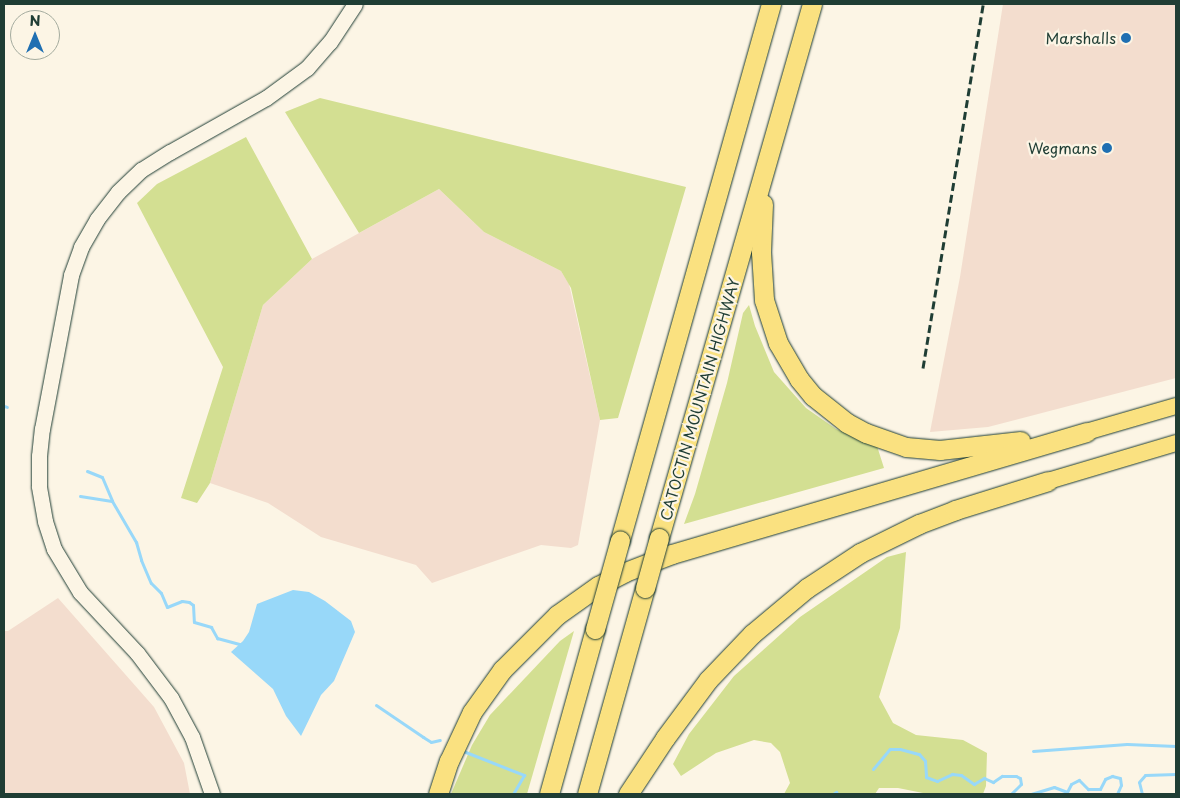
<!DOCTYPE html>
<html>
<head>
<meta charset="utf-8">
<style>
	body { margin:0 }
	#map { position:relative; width:1180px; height:798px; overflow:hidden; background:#fcf5e5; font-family:"Playpen Sans",sans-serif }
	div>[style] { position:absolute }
	.built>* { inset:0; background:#f3ddce }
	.green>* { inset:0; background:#d3df92 }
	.water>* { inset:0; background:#98d8f9 }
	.stream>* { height:3px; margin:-1.5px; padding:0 1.5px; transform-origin:1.5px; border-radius:1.5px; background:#98d8f9 }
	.roads { filter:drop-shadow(0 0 1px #1f3d34) drop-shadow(0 0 1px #1f3d34) }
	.secondary>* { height:15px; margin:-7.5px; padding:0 7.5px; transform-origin:7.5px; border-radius:7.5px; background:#fcf5e5 }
	.primary>* { height:16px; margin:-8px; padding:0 8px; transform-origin:8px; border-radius:8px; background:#fae180 }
	.highway>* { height:19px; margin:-9.5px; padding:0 9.5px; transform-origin:9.5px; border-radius:9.5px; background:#fae180 }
	.rail>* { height:3px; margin-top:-1.5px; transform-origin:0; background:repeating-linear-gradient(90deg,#1f3d34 0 8px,transparent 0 12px) }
	.bridges { filter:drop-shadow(0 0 1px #1f3d34) drop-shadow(0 0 1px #1f3d34) }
	.highway-bridge>* { height:19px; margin:-9.5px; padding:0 9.5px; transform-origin:9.5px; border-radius:9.5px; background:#fae180 }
	.dots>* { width:14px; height:14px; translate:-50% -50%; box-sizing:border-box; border:2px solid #fcf5e5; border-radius:50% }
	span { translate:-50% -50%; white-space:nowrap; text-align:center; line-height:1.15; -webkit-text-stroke:4.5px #fcf5e5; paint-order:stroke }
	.poi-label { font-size:15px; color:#1f3d34 }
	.right { translate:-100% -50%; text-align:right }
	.street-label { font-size:15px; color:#1f3d34 }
	.frame { position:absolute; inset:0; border:5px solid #1f3d34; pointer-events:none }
	.north { position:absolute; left:10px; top:10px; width:50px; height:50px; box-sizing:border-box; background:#fcf5e5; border:1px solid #a4ab9e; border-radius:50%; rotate:0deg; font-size:14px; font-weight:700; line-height:20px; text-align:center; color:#1f3d34 }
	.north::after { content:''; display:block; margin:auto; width:18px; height:22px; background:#1f6fb2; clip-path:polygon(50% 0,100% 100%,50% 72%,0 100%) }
</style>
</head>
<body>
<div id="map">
	<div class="built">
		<i style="clip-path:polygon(1003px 4px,1176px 4px,1176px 378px,988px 427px,930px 432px,960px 277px)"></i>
		<i style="clip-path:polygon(439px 189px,484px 232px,561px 271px,569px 284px,600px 420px,578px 545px,571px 548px,541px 545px,432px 583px,416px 565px,321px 537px,268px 503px,210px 483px,263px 305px,312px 259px)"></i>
		<i style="clip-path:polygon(58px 598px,154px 707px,184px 763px,190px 794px,4px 794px,4px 631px,8px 631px)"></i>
	</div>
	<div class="green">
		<i style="clip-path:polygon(320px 98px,686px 187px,618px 418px,600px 420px,571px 288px,561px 271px,484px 232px,439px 189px,359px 233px,285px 112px)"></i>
		<i style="clip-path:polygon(246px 137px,312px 259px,263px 305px,210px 483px,197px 503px,181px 498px,223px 367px,137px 203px,157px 184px)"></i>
		<i style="clip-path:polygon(749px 305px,755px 326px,774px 372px,806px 408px,836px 429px,877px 446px,884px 468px,684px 524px,695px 494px,727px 383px,743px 313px)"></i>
		<i style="clip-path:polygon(906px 552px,900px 628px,879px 697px,893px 723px,916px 735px,963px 740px,987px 753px,986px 786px,983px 794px,928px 794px,898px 788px,879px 788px,875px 794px,784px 794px,790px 783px,780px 752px,771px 743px,754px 740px,716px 753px,681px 776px,673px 764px,689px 734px,734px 676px,800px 617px,887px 557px)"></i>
		<i style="clip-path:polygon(574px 631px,527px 794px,451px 794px,472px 745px,490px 715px,560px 641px)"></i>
	</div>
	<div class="water">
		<i style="clip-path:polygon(293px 590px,309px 592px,325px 601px,351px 621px,355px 632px,334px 681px,321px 695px,301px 736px,286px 716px,273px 689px,231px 652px,243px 641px,249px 632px,257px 604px)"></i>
	</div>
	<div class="stream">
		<i style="left:4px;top:406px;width:3px;rotate:18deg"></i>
		<i style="left:87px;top:471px;width:16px;rotate:22deg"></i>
		<i style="left:102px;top:477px;width:26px;rotate:67deg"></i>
		<i style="left:112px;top:501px;width:48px;rotate:59.7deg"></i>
		<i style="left:136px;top:542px;width:19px;rotate:74deg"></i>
		<i style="left:141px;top:560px;width:25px;rotate:67deg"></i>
		<i style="left:151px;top:583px;width:14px;rotate:45deg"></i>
		<i style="left:161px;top:593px;width:15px;rotate:67deg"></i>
		<i style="left:167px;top:607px;width:16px;rotate:-22deg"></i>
		<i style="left:182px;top:601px;width:7px;rotate:8deg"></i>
		<i style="left:189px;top:602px;width:5px;rotate:37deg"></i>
		<i style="left:193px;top:605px;width:17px;rotate:87deg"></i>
		<i style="left:194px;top:622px;width:18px;rotate:16deg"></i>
		<i style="left:211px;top:627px;width:13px;rotate:61deg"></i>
		<i style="left:217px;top:638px;width:24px;rotate:15deg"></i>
		<i style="left:80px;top:496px;width:32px;rotate:9deg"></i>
		<i style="left:376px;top:705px;width:57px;rotate:34.2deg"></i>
		<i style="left:423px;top:737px;width:9px;rotate:32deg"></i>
		<i style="left:431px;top:742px;width:9px;rotate:-13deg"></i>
		<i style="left:463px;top:751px;width:66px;rotate:21.5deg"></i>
		<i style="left:524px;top:775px;width:22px;rotate:120deg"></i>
		<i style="left:1033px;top:751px;width:94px;rotate:-4.3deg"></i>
		<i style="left:1127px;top:744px;width:49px;rotate:2.3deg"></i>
		<i style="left:873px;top:769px;width:26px;rotate:-50deg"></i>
		<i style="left:890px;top:749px;width:10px"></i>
		<i style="left:900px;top:749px;width:20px;rotate:15deg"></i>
		<i style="left:919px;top:754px;width:9px;rotate:49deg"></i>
		<i style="left:925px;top:761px;width:16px;rotate:86deg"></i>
		<i style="left:926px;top:777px;width:12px;rotate:20deg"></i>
		<i style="left:937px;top:781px;width:17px;rotate:-25deg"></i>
		<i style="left:952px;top:774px;width:9px;rotate:6deg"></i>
		<i style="left:961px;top:775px;width:16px;rotate:35deg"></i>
		<i style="left:974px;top:784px;width:12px;rotate:-31deg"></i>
		<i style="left:984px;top:778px;width:10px;rotate:24deg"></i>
		<i style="left:993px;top:782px;width:11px;rotate:-34deg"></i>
		<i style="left:1002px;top:776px;width:14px"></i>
		<i style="left:1016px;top:776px;width:4px;rotate:27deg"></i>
		<i style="left:1020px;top:778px;width:6px;rotate:81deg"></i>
		<i style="left:1021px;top:784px;width:14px;rotate:135deg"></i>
		<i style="left:833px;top:794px;width:4px;rotate:-34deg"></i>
		<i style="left:1031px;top:794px;width:24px;rotate:-17deg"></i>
		<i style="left:1054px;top:787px;width:14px;rotate:21deg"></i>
		<i style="left:1067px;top:792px;width:9px;rotate:-63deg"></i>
		<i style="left:1071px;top:784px;width:9px;rotate:-27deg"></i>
		<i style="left:1079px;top:780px;width:13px;rotate:45deg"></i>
		<i style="left:1088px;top:789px;width:12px"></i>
		<i style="left:1100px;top:789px;width:11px;rotate:-63deg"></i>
		<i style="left:1105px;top:779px;width:8px;rotate:-23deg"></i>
		<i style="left:1112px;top:776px;width:8px;rotate:14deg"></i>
		<i style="left:1120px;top:778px;width:7px;rotate:82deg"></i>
		<i style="left:1121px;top:785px;width:10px;rotate:114deg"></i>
		<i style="left:1142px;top:794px;width:12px;rotate:-104deg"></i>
		<i style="left:1139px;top:782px;width:9px;rotate:-49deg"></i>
		<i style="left:1145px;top:775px;width:31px;rotate:-2deg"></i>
	</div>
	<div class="roads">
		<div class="secondary">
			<i style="left:212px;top:794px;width:60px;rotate:-109.3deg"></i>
			<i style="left:192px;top:737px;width:44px;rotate:-118.3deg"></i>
			<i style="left:171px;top:698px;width:56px;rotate:-127.1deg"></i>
			<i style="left:137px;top:653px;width:83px;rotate:-133.1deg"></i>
			<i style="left:80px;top:592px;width:50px;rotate:-121.2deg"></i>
			<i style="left:54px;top:549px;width:29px;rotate:-108deg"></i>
			<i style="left:45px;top:521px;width:36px;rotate:-100deg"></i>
			<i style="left:39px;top:486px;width:30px;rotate:-90deg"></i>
			<i style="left:39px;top:456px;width:27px;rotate:-84deg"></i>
			<i style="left:42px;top:429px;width:157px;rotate:-79.3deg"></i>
			<i style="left:71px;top:275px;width:30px;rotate:-70deg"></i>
			<i style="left:81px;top:247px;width:32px;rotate:-60deg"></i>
			<i style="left:97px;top:219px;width:34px;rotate:-52deg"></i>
			<i style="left:118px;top:192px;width:32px;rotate:-44deg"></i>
			<i style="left:141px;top:170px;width:34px;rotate:-32deg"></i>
			<i style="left:170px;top:152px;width:110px;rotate:-29.4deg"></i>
			<i style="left:266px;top:98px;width:51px;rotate:-36.2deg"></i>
			<i style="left:307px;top:68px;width:35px;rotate:-49deg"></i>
			<i style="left:330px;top:42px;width:45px;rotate:-56.7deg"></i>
		</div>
		<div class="primary">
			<i style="left:1086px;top:432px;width:94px;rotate:-16.1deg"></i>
			<i style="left:1048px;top:481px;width:134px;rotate:-16.5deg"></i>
		</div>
		<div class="highway">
			<i style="left:763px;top:204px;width:48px;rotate:92.4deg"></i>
			<i style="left:761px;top:252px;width:48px;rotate:86.4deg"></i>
			<i style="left:764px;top:300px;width:45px;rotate:72deg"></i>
			<i style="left:778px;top:343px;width:42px;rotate:59.7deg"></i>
			<i style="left:799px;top:379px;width:22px;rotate:51deg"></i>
			<i style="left:813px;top:396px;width:43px;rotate:38.5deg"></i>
			<i style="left:847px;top:423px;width:21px;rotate:28deg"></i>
			<i style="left:866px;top:433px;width:42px;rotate:19.3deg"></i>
			<i style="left:906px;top:447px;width:34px;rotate:5deg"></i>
			<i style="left:940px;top:450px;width:81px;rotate:-6.4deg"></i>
			<i style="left:659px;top:538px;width:555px;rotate:-74.01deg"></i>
			<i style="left:620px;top:540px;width:557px;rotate:-74.27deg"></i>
			<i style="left:438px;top:794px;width:35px;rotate:-72deg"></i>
			<i style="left:449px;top:761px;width:54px;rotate:-64.9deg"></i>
			<i style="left:472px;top:712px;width:52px;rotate:-54.5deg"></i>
			<i style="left:502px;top:670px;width:78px;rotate:-45deg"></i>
			<i style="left:557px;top:615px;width:50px;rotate:-35.3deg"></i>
			<i style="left:598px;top:586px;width:30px;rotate:-27deg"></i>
			<i style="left:625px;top:572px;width:50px;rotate:-21deg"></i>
			<i style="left:672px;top:554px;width:432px;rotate:-16.4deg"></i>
			<i style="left:549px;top:794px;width:171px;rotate:-74.4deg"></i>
			<i style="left:587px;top:794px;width:214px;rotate:-74.3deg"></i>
			<i style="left:628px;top:794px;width:67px;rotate:-56.5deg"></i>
			<i style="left:665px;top:738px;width:72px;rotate:-53.4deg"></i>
			<i style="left:708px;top:680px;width:64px;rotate:-46.3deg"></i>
			<i style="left:752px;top:634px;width:72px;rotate:-39.9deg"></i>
			<i style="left:807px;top:588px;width:64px;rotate:-33.4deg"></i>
			<i style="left:860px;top:553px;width:66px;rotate:-26.2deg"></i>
			<i style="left:919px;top:524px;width:39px;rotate:-21deg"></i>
			<i style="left:955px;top:510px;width:97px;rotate:-17.3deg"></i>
		</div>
	</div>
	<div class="rail">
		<i style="left:923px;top:368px;width:369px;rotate:-80.6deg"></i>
	</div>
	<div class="bridges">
		<div class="highway-bridge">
			<i style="left:645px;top:588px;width:52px;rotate:-74.4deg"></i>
			<i style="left:595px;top:629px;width:92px;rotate:-74.3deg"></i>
		</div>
	</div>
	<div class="dots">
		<i style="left:1126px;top:38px;background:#1f6fb2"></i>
		<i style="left:1107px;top:148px;background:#1f6fb2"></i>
	</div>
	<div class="poi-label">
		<span class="right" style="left:1116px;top:38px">Marshalls</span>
		<span class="right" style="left:1097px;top:148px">Wegmans</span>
	</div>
	<div class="street-label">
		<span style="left:699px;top:399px;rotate:-74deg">CATOCTIN MOUNTAIN HIGHWAY</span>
	</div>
	<div class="frame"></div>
	<div class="north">N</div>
</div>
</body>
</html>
